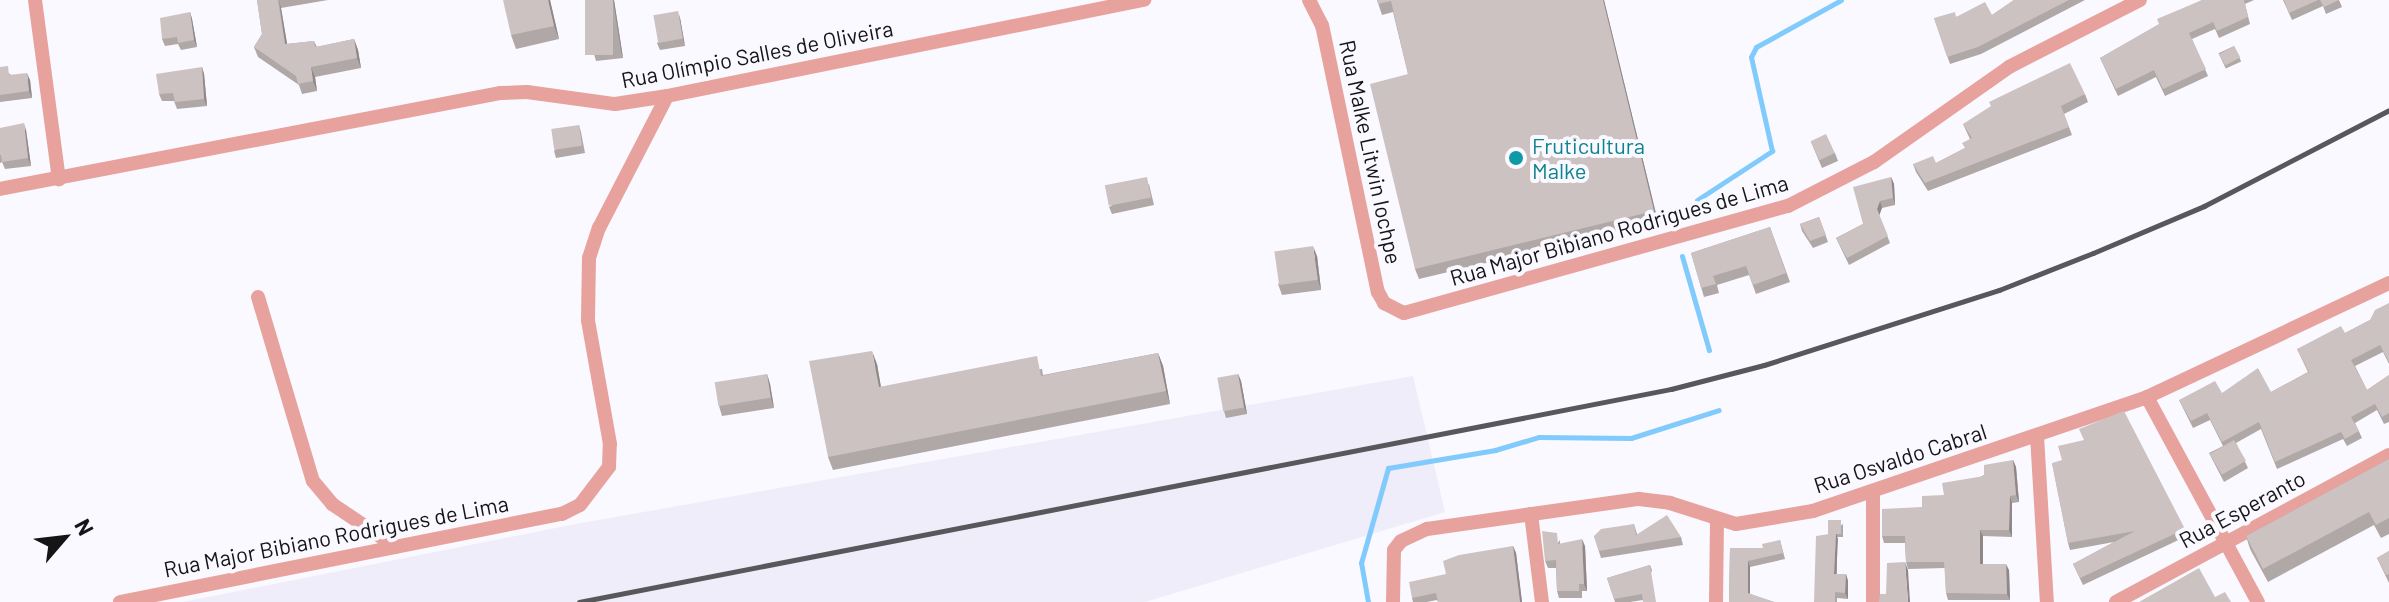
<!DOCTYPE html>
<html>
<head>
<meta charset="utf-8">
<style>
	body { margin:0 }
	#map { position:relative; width:2389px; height:602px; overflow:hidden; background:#faf9ff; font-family:Barlow,sans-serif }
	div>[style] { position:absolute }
	.built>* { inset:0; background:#eeedf9 }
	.stream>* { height:5px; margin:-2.5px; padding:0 2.5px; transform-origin:2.5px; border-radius:2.5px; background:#81cbfc }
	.minor>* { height:14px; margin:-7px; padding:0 7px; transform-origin:7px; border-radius:7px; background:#e8a29d }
	.rail>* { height:5px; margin:-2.5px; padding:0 2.5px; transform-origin:2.5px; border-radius:2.5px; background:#58585c }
	.wall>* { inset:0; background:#b0a7a7; transform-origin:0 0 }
	.shaded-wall>* { inset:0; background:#908888 }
	.building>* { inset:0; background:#cdc2c2; transform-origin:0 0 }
	.dots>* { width:22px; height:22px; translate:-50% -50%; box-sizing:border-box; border:4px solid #faf9ff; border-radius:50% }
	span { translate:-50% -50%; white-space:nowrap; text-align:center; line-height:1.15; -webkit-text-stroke:8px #faf9ff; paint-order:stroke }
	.street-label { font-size:22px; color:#151518 }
	.culture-label { font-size:22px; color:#0d838f }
	.left { translate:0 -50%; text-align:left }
	.north { position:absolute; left:24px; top:498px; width:80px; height:80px; -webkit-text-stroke:6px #faf9ff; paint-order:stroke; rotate:62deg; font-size:22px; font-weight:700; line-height:32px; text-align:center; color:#151518 }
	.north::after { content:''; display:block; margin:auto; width:28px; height:36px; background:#151518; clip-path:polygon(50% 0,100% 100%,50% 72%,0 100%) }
</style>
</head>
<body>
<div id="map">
	<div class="built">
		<i style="clip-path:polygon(1413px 376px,1445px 512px,1145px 602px,183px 602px,576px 524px)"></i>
	</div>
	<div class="stream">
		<i style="left:1697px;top:200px;width:90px;rotate:-33.2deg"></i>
		<i style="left:1772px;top:151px;width:96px;rotate:-102.6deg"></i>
		<i style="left:1751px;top:57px;width:11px;rotate:-63deg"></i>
		<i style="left:1756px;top:47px;width:97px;rotate:-28.9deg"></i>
		<i style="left:1682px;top:256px;width:98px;rotate:74deg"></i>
		<i style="left:1368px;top:602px;width:40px;rotate:-100deg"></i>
		<i style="left:1361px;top:563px;width:99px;rotate:-74.1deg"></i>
		<i style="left:1388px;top:468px;width:109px;rotate:-9.5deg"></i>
		<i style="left:1495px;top:450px;width:46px;rotate:-16.5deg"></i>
		<i style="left:1539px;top:437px;width:92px;rotate:0.6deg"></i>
		<i style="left:1631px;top:438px;width:92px;rotate:-17.7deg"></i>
	</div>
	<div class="minor">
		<i style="left:35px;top:0;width:181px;rotate:82.4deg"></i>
		<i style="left:1309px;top:0;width:28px;rotate:63deg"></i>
		<i style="left:1322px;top:25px;width:273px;rotate:78.2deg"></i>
		<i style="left:1378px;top:292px;width:13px;rotate:61deg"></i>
		<i style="left:1384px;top:303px;width:22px;rotate:27deg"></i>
		<i style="left:1404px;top:313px;width:399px;rotate:-15.6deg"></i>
		<i style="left:1788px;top:206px;width:97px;rotate:-27.1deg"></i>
		<i style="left:1874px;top:162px;width:165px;rotate:-35.1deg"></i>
		<i style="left:2009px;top:67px;width:147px;rotate:-27.1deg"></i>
		<i style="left:0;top:189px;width:510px;rotate:-10.85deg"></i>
		<i style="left:501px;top:93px;width:26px;rotate:-2deg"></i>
		<i style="left:527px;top:92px;width:89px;rotate:7.8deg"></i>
		<i style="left:615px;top:104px;width:53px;rotate:-8.7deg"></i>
		<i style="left:667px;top:96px;width:487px;rotate:-11.4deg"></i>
		<i style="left:258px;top:297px;width:192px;rotate:73.4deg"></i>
		<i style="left:313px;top:481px;width:30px;rotate:50deg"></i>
		<i style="left:332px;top:504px;width:77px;rotate:33.9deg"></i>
		<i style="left:2147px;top:397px;width:233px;rotate:61.6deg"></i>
		<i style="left:2037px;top:436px;width:166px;rotate:86.6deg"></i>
		<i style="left:1531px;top:514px;width:89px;rotate:82.9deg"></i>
		<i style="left:120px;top:602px;width:451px;rotate:-11.3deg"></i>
		<i style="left:562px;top:514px;width:20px;rotate:-27deg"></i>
		<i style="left:580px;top:505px;width:48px;rotate:-52.7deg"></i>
		<i style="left:609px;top:467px;width:23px;rotate:-88deg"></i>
		<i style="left:610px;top:444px;width:126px;rotate:-100.1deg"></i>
		<i style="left:588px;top:320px;width:62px;rotate:-89.1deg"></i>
		<i style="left:589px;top:258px;width:32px;rotate:-72deg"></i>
		<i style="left:599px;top:228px;width:148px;rotate:-62.7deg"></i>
		<i style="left:1393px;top:602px;width:52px;rotate:-88.9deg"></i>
		<i style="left:1394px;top:550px;width:11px;rotate:-52deg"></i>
		<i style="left:1401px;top:541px;width:29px;rotate:-25deg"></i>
		<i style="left:1427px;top:529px;width:214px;rotate:-8.1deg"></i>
		<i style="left:1639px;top:499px;width:31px;rotate:7deg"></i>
		<i style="left:1670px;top:503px;width:69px;rotate:17.7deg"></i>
		<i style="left:1736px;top:524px;width:78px;rotate:-9.6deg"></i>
		<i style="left:1813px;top:511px;width:353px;rotate:-18.8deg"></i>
		<i style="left:2147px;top:397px;width:268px;rotate:-25.2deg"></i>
		<i style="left:1716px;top:602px;width:82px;rotate:-89.3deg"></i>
		<i style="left:1873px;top:602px;width:109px;rotate:-90deg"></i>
		<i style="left:2116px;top:602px;width:310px;rotate:-28.3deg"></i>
	</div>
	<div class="rail">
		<i style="left:579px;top:602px;width:1113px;rotate:-11.04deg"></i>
		<i style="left:1671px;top:389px;width:96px;rotate:-14.5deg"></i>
		<i style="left:1764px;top:365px;width:247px;rotate:-17.7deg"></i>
		<i style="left:1999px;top:290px;width:101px;rotate:-21.5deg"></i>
		<i style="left:2093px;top:253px;width:121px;rotate:-22.9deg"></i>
		<i style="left:2204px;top:206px;width:208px;rotate:-27.4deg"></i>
	</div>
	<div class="wall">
		<i style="clip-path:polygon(257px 0,328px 0,281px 8px,287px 44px,314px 41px,317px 47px,354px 39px,358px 50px,361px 68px,315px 77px,317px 91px,302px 94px,299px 85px,258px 57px,254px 47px,262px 34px)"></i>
		<i style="clip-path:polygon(550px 0,559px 39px,516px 49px,511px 35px)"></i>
		<i style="clip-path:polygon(614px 0,623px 58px,596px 61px,594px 54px)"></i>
		<i style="clip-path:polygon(1377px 0,1604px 0,1658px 222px,1419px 279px,1415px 269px,1408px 74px,1393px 12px,1382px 15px)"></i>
		<i style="clip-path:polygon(2014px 0,2085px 0,1981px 54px,1950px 64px,1934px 18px,1992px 15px)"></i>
		<i style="clip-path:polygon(2202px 0,2254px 0,2245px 4px,2250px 24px,2219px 38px,2215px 29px,2192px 39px,2208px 76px,2165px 96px,2156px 77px,2118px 96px,2100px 58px)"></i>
		<i style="clip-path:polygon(2283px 0,2339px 0,2342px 7px,2326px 14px,2323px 6px,2292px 20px)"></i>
		<i style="clip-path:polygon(190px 12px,192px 19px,197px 47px,181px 50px,178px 44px,165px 46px,162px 39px)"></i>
		<i style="clip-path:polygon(680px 18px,685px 46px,660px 50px,657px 43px)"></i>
		<i style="left:2234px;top:46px;width:17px;height:17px;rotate:65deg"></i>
		<i style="clip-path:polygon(0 67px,11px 75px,30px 80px,32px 98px,0 102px)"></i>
		<i style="clip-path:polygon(202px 67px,204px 74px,207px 106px,177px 109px,174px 101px,162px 101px,159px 94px)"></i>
		<i style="clip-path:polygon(2085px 94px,2088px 102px,2064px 114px,2072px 135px,1928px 191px,1916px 172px,1913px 164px,1936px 163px,1965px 148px,1970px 139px,1963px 124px)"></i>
		<i style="clip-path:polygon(579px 125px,581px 132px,585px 153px,556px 158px,554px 151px)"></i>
		<i style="clip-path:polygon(0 128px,26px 130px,31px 166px,5px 169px,2px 162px,0 163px)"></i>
		<i style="clip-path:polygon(1811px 142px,1835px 153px,1838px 161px,1822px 168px)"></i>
		<i style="clip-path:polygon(1891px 177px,1894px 184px,1895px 205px,1882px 208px,1879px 215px,1890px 243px,1849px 265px,1836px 238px,1863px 224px)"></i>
		<i style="clip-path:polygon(1149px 184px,1154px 205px,1112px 214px,1109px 207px)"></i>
		<i style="clip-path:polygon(1819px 217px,1828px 242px,1813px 248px,1802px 231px,1800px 224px)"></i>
		<i style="clip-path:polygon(1770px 227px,1790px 282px,1756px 294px,1749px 275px,1717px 285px,1719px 293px,1704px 297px,1691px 253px)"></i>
		<i style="clip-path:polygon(1317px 256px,1321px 290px,1282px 295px,1278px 284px)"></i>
		<i style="clip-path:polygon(2389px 303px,2389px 364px,2383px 352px,2355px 366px,2367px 390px,2389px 375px,2389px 422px,2384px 424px,2377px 410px,2355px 423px,2362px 438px,2347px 446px,2343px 439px,2277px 469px,2261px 429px,2236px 443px,2248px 468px,2224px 482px,2209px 453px,2223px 446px,2210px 420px,2193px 428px,2179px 400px,2222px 393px,2271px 392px,2308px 372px,2297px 349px,2345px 333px,2370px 320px)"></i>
		<i style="clip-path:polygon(1158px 353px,1163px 366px,1170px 404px,833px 470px,828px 457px,877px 364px,881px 387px,1042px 369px,1043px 375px)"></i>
		<i style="clip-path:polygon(767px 374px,770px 384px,774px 408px,722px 416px,719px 406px)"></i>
		<i style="clip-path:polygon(1238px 374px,1241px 381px,1247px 414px,1226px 418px,1224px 411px)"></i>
		<i style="clip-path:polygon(2389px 459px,2389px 534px,2381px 538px,2374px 525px,2268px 582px,2250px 549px,2246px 536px)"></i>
		<i style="clip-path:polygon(2013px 460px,2016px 467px,2019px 502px,2012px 503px,2012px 537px,1983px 536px,1983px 564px,2009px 570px,2010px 600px,1948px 600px,1946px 593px,1945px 568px,1908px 569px,1906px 562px,1905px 543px,1884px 543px,1882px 536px,1922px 507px)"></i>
		<i style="clip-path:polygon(2052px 463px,2185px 529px,2187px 536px,2083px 585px,2073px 564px,2114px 542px,2070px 550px,2068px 543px)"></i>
		<i style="clip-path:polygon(1634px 524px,1637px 534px,1681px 537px,1683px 545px,1601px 558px,1594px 536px)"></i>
		<i style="clip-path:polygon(1843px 524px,1843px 537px,1837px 537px,1837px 574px,1846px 574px,1848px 581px,1848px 599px,1837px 598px,1837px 602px,1729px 602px,1730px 548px,1763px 548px,1780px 540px,1785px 559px,1750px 567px,1750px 594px,1774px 602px,1814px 602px,1828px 534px)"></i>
		<i style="clip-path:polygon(1560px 540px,1560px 544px,1585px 546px,1587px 591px,1582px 591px,1582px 598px,1559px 598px,1557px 591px,1556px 568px,1548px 568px,1545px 561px)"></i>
		<i style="clip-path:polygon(1513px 546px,1516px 553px,1522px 602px,1438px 602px,1437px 600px,1427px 602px,1413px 602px,1412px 598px,1446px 574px)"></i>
		<i style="clip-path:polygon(2389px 551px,2389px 583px,2377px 558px)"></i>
		<i style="clip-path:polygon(1650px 565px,1652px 570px,1643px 600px,1630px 602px,1615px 602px,1607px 578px)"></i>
	</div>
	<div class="shaded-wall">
		<i style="clip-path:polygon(279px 0,281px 8px,289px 55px,285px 44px)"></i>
		<i style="clip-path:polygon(548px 0,550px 0,559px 39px,554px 26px)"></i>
		<i style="clip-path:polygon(613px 0,614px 0,623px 58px,621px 51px)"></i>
		<i style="clip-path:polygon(1603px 0,1604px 0,1658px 222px,1654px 211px)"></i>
		<i style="clip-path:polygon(678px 11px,680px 18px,685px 46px,683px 39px)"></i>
		<i style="clip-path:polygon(190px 12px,192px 19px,197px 47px,194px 40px)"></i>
		<i style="clip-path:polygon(354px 39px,358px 50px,361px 68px,357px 58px)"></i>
		<i style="clip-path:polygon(202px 67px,204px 74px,207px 106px,204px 99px)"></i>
		<i style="clip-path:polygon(311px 67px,315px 77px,317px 91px,313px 81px)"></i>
		<i style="clip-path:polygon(27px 73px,30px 80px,32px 98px,29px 91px)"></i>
		<i style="clip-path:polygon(24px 123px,26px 130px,31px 166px,28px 158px)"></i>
		<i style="clip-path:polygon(1891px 177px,1894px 184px,1895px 205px,1893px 198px)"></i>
		<i style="clip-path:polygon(1880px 201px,1882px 208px,1879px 216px,1877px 209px)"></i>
		<i style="clip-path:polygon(1313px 246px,1317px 256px,1321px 290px,1318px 280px)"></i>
		<i style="clip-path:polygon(872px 351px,877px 364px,883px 400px,879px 387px)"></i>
		<i style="clip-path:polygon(1158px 353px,1163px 366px,1170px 404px,1166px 391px)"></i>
		<i style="clip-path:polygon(767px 374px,770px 384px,774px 408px,771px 398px)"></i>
		<i style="clip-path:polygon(1238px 374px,1241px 381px,1247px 414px,1244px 407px)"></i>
		<i style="clip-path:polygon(2013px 460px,2016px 467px,2019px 502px,2016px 495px)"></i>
		<i style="clip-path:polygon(2010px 496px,2012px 503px,2012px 537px,2009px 530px)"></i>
		<i style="clip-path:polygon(1980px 530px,1983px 536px,1983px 571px,1980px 564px)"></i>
		<i style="clip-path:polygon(1836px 533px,1838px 539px,1836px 580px,1834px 574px)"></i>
		<i style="clip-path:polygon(1582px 539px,1585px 546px,1587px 591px,1584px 584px)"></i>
		<i style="clip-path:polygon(1513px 546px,1516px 553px,1522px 602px,1520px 602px)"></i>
		<i style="clip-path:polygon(1748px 561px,1750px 567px,1750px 599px,1748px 593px)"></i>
		<i style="clip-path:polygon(1905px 562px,1908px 570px,1910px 602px,1908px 602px)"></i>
		<i style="clip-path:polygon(2006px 564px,2009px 570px,2010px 600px,2007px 594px)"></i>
		<i style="clip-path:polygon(1846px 574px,1848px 581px,1848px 599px,1845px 593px)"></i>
	</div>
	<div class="building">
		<i style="clip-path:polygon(257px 0,278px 0,285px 44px,314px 41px,315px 47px,354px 39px,357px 58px,311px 67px,313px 81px,298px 84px,296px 76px,254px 47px,262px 34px)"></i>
		<i style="clip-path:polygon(503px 0,548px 0,554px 26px,511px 35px)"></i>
		<i style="left:585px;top:0;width:28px;height:55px"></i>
		<i style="clip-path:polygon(1377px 0,1603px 0,1654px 211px,1415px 269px,1370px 84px,1408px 74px,1391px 1px,1378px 4px)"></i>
		<i style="clip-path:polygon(2014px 0,2069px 0,1978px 47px,1947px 57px,1934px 18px,1955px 12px,1956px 17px,1985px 2px,1992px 15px)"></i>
		<i style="clip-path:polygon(2202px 0,2244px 0,2248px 17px,2217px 31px,2213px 22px,2189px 33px,2206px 69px,2163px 89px,2154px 70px,2116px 89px,2100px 58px,2159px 24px,2157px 19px)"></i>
		<i style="clip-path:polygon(2284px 0,2318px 0,2289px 13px)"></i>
		<i style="clip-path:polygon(2320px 0,2339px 0,2324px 7px)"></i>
		<i style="left:678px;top:11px;width:28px;height:25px;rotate:80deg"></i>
		<i style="clip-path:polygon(190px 12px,194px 40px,178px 43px,177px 37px,162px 39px,160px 18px)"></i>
		<i style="left:2234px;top:46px;width:13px;height:17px;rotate:61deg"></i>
		<i style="clip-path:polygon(2070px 63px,2085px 94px,2061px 106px,2069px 127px,1925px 183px,1913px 164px,1933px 156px,1936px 163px,1965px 148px,1962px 143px,1972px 138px,1963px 124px,1991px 106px,1989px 102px)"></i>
		<i style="clip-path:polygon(8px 66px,9px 75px,27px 73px,29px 91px,0 95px,0 67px)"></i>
		<i style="clip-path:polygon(202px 67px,204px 99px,175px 102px,173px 93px,159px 94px,156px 74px)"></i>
		<i style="clip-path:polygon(24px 123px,28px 158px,2px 162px,1px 155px,0 155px,0 128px)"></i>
		<i style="left:579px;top:125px;width:21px;height:28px;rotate:82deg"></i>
		<i style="left:1826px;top:134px;width:21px;height:17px;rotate:65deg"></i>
		<i style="left:1147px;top:177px;width:21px;height:43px;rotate:79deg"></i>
		<i style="clip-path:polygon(1891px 177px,1893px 198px,1880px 201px,1877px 209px,1888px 236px,1847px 258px,1836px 238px,1863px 224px,1853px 187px)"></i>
		<i style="clip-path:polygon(1819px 217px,1826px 235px,1810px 241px,1800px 224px)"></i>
		<i style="clip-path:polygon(1770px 227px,1786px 273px,1753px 285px,1746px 266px,1713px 276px,1716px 284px,1701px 288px,1691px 253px)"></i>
		<i style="left:1313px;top:246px;width:34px;height:39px;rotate:82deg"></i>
		<i style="clip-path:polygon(2389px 303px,2389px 362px,2380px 345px,2351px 360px,2367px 390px,2389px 375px,2389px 413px,2382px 417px,2375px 404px,2351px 417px,2359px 431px,2345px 439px,2341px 432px,2275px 462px,2259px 422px,2222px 442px,2207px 413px,2191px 421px,2179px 400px,2215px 381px,2222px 393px,2258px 368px,2271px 392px,2309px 372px,2297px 349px,2341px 326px,2345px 333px,2370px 320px,2375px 310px)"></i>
		<i style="clip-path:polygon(872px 351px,879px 387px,1037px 356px,1041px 376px,1158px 353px,1166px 391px,828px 457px,809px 361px)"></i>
		<i style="left:767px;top:374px;width:24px;height:53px;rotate:81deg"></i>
		<i style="left:1238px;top:374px;width:34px;height:21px;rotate:80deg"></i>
		<i style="clip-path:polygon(2124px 411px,2185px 529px,2080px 578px,2073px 564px,2135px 531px,2068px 543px,2052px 463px,2062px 460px,2058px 446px,2084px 440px,2079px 429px)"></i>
		<i style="left:2234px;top:440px;width:24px;height:28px;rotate:60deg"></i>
		<i style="clip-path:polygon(2389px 459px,2389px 518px,2376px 525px,2369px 512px,2263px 569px,2246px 536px)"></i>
		<i style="clip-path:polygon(2013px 460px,2016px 495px,2010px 496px,2009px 530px,1980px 530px,1980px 564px,2006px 564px,2007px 594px,1946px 593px,1944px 562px,1906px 562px,1905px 536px,1882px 536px,1882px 509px,1922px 507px,1922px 496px,1944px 495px,1942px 483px,1984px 476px,1984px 465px)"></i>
		<i style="clip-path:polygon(1667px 515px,1681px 537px,1599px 551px,1594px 536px,1601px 529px,1634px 524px,1636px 535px)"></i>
		<i style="left:1828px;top:520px;width:13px;height:14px"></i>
		<i style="clip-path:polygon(1542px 531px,1557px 533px,1558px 544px,1582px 539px,1584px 584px,1579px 584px,1579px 591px,1557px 591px,1556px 560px,1545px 561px)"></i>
		<i style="clip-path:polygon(1836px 533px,1834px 574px,1846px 574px,1845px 593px,1835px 592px,1835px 602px,1729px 602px,1730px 548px,1763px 548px,1762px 544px,1780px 540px,1783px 553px,1748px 561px,1748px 593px,1774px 602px,1814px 602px,1816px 536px)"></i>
		<i style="clip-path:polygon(1513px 546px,1520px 602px,1438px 602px,1436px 593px,1412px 598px,1409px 582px,1446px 574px,1443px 561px,1459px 555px)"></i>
		<i style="clip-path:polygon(2389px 551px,2389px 574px,2386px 575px,2377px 558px)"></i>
		<i style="clip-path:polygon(1905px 562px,1908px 602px,1879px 602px,1880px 594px,1886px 594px,1887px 563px)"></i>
		<i style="clip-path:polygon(1650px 565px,1656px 602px,1643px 602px,1642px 594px,1614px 599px,1607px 578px)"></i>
		<i style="clip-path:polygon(2199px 568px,2215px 597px,2225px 592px,2231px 602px,2139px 602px)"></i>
	</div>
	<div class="dots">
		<i style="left:1516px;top:158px;background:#0f9aa8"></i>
	</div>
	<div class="street-label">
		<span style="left:757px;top:54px;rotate:-11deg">Rua Olímpio Salles de Oliveira</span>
		<span style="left:1371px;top:152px;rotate:78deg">Rua Malke Litwin Iochpe</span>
		<span style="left:1619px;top:230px;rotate:-16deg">Rua Major Bibiano Rodrigues de Lima</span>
		<span style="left:1900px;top:458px;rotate:-18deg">Rua Osvaldo Cabral</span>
		<span style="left:2242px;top:509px;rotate:-28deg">Rua Esperanto</span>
		<span style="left:336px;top:536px;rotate:-11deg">Rua Major Bibiano Rodrigues de Lima</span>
	</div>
	<div class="culture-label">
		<span class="left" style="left:1532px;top:158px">Fruticultura<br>Malke</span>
	</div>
	<div class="north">N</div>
</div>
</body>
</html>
